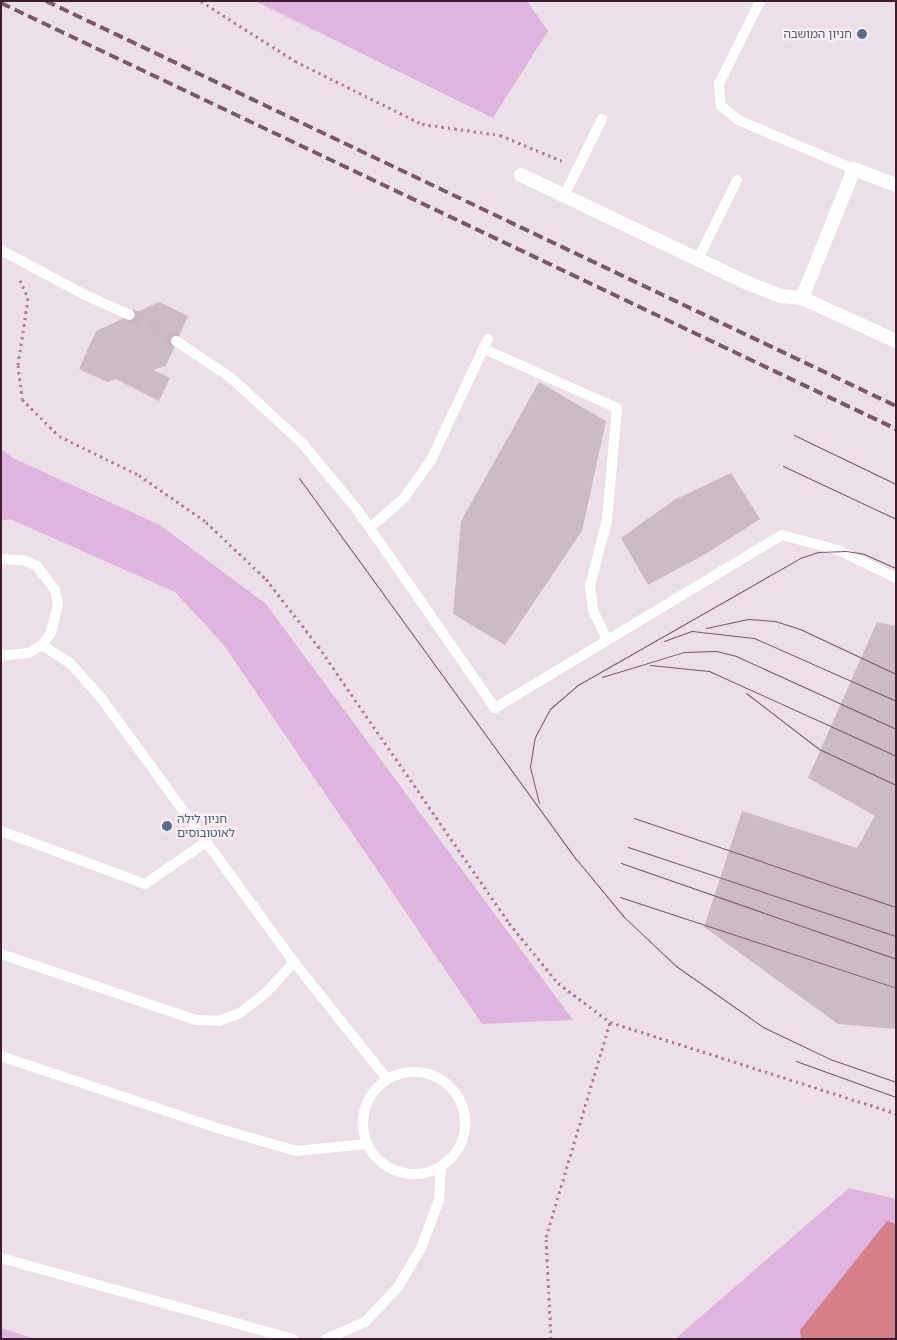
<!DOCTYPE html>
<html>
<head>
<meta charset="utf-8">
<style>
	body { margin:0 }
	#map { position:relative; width:897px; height:1340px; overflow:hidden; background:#ecdfe8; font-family:Poppins,"Noto Sans Hebrew",sans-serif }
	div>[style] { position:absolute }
	.green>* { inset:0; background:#dfb5df }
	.water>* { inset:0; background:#d6818a }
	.building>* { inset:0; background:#ccbbc7 }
	.minor-tunnel>* { height:14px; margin-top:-7px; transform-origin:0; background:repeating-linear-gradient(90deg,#c9b8c3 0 14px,transparent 0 21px) }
	.path>* { height:3px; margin-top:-1.5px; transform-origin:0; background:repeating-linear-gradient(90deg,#b27c9b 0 2.5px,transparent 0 6.5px) }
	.service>* { height:10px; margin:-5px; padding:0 5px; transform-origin:5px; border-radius:5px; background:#fff }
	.service>.ring { margin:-5px; padding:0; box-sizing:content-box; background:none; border:10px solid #fff; border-radius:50% }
	.minor>* { height:14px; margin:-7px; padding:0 7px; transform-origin:7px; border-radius:7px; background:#fff }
	.tram>* { height:1px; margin:-0.5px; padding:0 0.5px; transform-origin:0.5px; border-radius:0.5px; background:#79586a }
	.rail>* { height:4px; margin-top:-2px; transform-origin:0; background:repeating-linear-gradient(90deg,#79586a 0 10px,transparent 0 15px) }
	.dots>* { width:14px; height:14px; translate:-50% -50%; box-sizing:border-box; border:2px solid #f8eff6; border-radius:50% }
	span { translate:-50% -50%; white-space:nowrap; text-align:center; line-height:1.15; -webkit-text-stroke:4.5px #f8eff6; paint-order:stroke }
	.service-label { font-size:12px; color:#4e5e75 }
	.right { translate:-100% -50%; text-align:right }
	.left { translate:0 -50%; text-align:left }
	.frame { position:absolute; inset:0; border:2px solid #3d1e2f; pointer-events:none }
</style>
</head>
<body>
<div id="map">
	<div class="green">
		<i style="clip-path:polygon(255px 1px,527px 1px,548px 31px,493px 118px)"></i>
		<i style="clip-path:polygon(1px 449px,13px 458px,160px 525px,266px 604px,573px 1020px,482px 1024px,223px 644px,175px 592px,10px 519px,1px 521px)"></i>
		<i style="clip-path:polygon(849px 1188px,896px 1199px,896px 1339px,675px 1339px)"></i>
		<i style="clip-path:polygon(1px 1328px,36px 1339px,1px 1339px)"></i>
	</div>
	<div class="water">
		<i style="clip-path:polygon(887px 1221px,896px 1224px,896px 1339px,801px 1339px,800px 1330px)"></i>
	</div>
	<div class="building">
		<i style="clip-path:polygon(159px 302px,188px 316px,166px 366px,153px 370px,170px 378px,159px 401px,116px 379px,107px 382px,79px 369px,96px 331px)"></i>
		<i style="clip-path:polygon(539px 382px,606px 421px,582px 531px,505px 645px,453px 614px,461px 521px)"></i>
		<i style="clip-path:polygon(731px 473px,760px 519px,707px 553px,648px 585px,621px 538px,674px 500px)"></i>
		<i style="clip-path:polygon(877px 622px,896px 626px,896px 1029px,838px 1024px,704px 927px,742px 811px,857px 848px,875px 816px,808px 778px)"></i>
	</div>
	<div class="minor-tunnel">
		<i style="left:130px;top:315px;width:53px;rotate:29.5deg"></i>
	</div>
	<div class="path">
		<i style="left:201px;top:1px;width:112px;rotate:32.6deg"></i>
		<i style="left:295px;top:61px;width:142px;rotate:26.4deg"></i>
		<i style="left:422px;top:124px;width:79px;rotate:8deg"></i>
		<i style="left:500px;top:135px;width:67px;rotate:22.8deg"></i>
		<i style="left:20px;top:280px;width:20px;rotate:66deg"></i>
		<i style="left:28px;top:298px;width:68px;rotate:98.5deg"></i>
		<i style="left:18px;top:365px;width:34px;rotate:83deg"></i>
		<i style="left:22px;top:399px;width:52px;rotate:45deg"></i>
		<i style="left:59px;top:436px;width:89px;rotate:26deg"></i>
		<i style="left:139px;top:475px;width:82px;rotate:35deg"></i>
		<i style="left:206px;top:522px;width:83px;rotate:43.5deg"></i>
		<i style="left:266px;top:579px;width:85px;rotate:52.2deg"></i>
		<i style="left:318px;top:646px;width:336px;rotate:55.4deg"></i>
		<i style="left:509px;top:923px;width:77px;rotate:50.8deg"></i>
		<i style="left:558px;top:983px;width:65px;rotate:36.9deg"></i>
		<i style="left:610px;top:1022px;width:300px;rotate:17.7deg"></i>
		<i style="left:551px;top:1339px;width:102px;rotate:-92.8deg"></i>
		<i style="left:546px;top:1237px;width:224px;rotate:-73.4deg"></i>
	</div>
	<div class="service">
		<i style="left:760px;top:1px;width:93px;rotate:116.3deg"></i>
		<i style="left:719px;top:84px;width:22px;rotate:85deg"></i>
		<i style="left:721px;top:106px;width:22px;rotate:39deg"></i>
		<i style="left:738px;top:120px;width:126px;rotate:22.9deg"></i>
		<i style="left:564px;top:196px;width:86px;rotate:-63.7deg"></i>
		<i style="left:1px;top:250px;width:93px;rotate:28.2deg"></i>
		<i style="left:83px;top:294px;width:51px;rotate:24.1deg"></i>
		<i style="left:698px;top:259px;width:88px;rotate:-63.7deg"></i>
		<i style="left:176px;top:341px;width:65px;rotate:33.7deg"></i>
		<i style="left:230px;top:377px;width:99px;rotate:42.5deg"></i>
		<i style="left:303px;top:444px;width:87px;rotate:50.6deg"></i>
		<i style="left:358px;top:511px;width:240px;rotate:55.2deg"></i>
		<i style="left:495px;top:708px;width:335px;rotate:-31.1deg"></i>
		<i style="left:782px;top:535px;width:58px;rotate:15deg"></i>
		<i style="left:838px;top:550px;width:64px;rotate:25.8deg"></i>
		<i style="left:484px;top:349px;width:145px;rotate:23.9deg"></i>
		<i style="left:617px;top:408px;width:112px;rotate:95.1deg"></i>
		<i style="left:607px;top:520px;width:68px;rotate:104.4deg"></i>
		<i style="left:590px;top:586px;width:24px;rotate:83deg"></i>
		<i style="left:593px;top:610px;width:33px;rotate:65deg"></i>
		<i style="left:370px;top:528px;width:45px;rotate:-41.4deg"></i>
		<i style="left:404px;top:498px;width:47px;rotate:-54.6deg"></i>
		<i style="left:431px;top:460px;width:134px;rotate:-64.8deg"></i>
		<i style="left:1px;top:559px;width:22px;rotate:3deg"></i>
		<i style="left:23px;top:560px;width:15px;rotate:23deg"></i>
		<i style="left:37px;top:566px;width:30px;rotate:53deg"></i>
		<i style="left:55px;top:590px;width:14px;rotate:78deg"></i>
		<i style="left:58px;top:604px;width:30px;rotate:104deg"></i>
		<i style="left:51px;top:633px;width:15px;rotate:127deg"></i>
		<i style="left:42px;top:645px;width:16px;rotate:150deg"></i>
		<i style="left:28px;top:653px;width:27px;rotate:174deg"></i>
		<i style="left:42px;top:645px;width:33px;rotate:33deg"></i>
		<i style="left:70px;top:663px;width:48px;rotate:48.4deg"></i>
		<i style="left:102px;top:699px;width:326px;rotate:53.9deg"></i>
		<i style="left:294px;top:962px;width:149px;rotate:51.5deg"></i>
		<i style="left:1px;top:831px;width:153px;rotate:20.2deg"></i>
		<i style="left:145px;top:884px;width:74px;rotate:-34.5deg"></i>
		<i style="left:1px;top:954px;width:206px;rotate:18.7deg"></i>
		<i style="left:196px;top:1020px;width:23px;rotate:2deg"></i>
		<i style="left:219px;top:1021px;width:22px;rotate:-21deg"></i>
		<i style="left:240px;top:1013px;width:33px;rotate:-38deg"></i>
		<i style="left:266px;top:993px;width:42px;rotate:-47.9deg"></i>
		<i style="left:1px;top:1056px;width:228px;rotate:18.4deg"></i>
		<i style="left:217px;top:1128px;width:82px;rotate:16.2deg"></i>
		<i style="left:296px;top:1151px;width:71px;rotate:-5.6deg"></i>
		<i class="ring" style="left:363px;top:1072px;width:92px;height:92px"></i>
		<i style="left:1px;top:1258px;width:303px;rotate:15.5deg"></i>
		<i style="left:326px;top:1339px;width:43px;rotate:-23.6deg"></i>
		<i style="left:365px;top:1322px;width:48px;rotate:-46.7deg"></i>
		<i style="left:398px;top:1287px;width:45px;rotate:-59.5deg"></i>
		<i style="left:421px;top:1248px;width:51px;rotate:-69.4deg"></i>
		<i style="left:439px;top:1200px;width:33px;rotate:-87deg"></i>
	</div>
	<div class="minor">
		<i style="left:521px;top:175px;width:254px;rotate:25.5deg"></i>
		<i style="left:750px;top:284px;width:34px;rotate:21deg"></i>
		<i style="left:782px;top:296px;width:20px;rotate:6deg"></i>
		<i style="left:802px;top:298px;width:139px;rotate:-68deg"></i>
		<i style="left:854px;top:169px;width:45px;rotate:20.9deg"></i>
		<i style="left:802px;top:298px;width:103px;rotate:24.6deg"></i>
	</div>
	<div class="tram">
		<i style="left:794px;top:435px;width:113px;rotate:25.7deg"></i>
		<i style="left:783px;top:466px;width:125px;rotate:25.1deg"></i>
		<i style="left:299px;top:478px;width:472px;rotate:54deg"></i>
		<i style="left:577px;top:860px;width:74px;rotate:50.5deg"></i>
		<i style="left:624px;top:917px;width:71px;rotate:43.3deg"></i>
		<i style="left:676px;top:966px;width:106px;rotate:35deg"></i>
		<i style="left:763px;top:1027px;width:74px;rotate:25.5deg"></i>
		<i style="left:830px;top:1059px;width:70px;rotate:19.2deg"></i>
		<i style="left:706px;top:628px;width:43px;rotate:-12.1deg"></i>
		<i style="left:748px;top:619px;width:27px;rotate:4deg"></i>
		<i style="left:775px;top:621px;width:26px;rotate:18deg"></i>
		<i style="left:800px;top:629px;width:106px;rotate:25.1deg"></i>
		<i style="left:664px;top:641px;width:30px;rotate:-20deg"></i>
		<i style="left:692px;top:631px;width:62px;rotate:6.4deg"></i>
		<i style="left:754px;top:638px;width:155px;rotate:23.9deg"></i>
		<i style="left:650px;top:665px;width:59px;rotate:5.8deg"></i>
		<i style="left:709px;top:671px;width:205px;rotate:24.4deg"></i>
		<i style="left:602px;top:677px;width:86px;rotate:-17deg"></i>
		<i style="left:684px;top:652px;width:32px;rotate:-2deg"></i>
		<i style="left:716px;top:651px;width:21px;rotate:14deg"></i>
		<i style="left:736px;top:656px;width:176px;rotate:24.5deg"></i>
		<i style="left:746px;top:693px;width:92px;rotate:37.5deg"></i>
		<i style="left:819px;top:749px;width:85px;rotate:25.1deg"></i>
		<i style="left:539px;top:803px;width:37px;rotate:-104deg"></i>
		<i style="left:530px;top:767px;width:30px;rotate:-81deg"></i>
		<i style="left:535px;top:737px;width:32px;rotate:-62deg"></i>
		<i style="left:550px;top:709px;width:35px;rotate:-41deg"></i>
		<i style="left:576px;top:686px;width:258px;rotate:-29.7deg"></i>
		<i style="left:800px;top:558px;width:20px;rotate:-18deg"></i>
		<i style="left:819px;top:552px;width:27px;rotate:-2deg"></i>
		<i style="left:846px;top:551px;width:18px;rotate:9deg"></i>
		<i style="left:864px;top:554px;width:35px;rotate:24deg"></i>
		<i style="left:634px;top:818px;width:277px;rotate:18.8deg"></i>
		<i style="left:628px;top:847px;width:282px;rotate:18.4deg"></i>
		<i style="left:621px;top:863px;width:291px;rotate:19.2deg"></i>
		<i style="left:620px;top:897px;width:291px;rotate:18.2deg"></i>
		<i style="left:796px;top:1061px;width:106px;rotate:19.8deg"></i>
	</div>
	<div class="rail">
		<i style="left:46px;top:1px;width:942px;rotate:25.48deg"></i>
		<i style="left:1px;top:3px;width:991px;rotate:25.45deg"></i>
	</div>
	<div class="dots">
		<i style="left:862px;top:34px;background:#5c6f8a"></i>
		<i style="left:167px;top:826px;background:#5c6f8a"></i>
	</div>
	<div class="service-label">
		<span class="right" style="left:852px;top:34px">חניון המושבה</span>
		<span class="left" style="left:177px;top:826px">חניון לילה<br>לאוטובוסים</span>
	</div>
	<div class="frame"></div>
</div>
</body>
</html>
